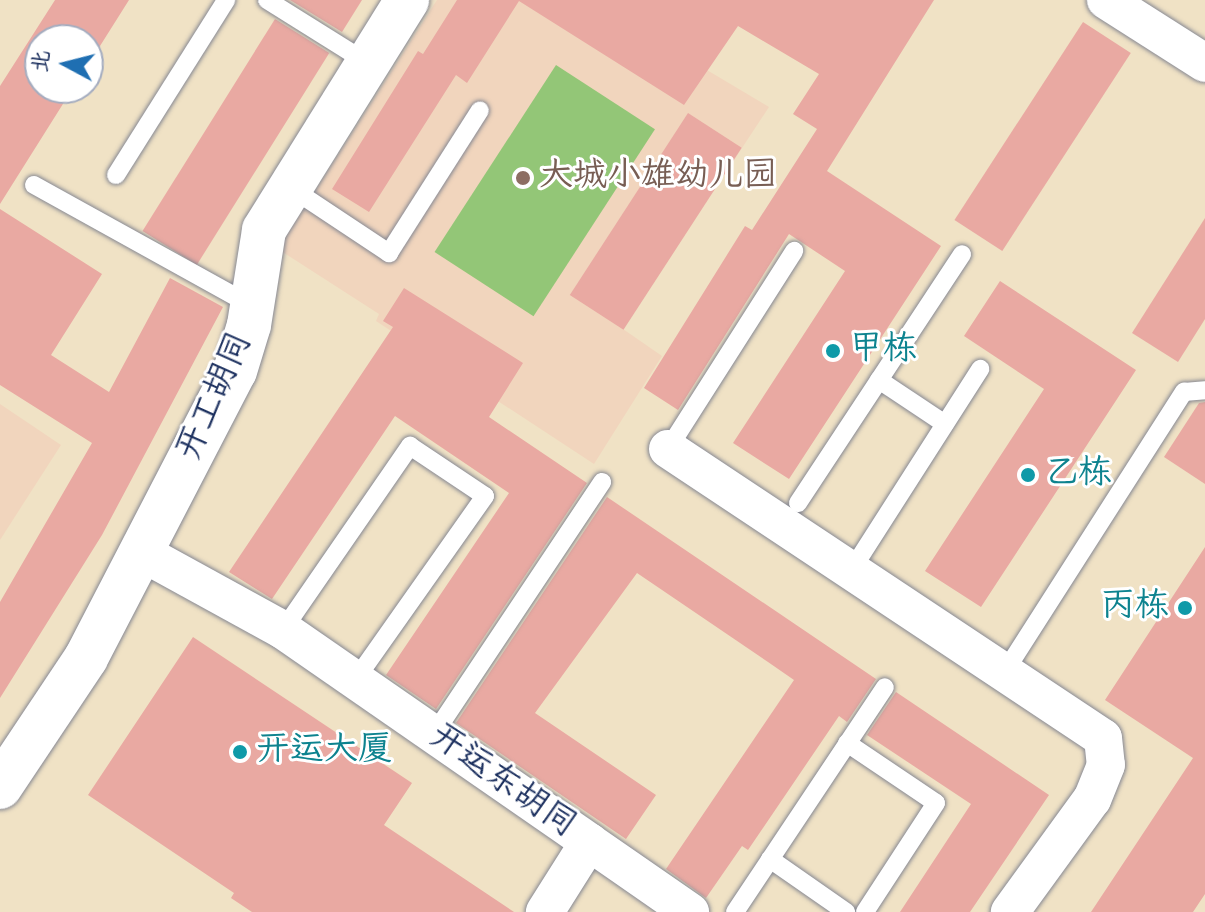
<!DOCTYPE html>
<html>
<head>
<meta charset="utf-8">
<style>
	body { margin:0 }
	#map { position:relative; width:1205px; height:912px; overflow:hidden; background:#f0e2c5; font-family:"Indie Flower","LXGW WenKai TC",sans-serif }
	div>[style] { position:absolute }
	.built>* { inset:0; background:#f1d5bd }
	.green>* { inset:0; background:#93c677; transform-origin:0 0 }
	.building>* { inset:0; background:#e9a9a2; transform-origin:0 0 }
	.roads { filter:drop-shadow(0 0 2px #868892) drop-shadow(0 0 2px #868892) }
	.lane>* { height:18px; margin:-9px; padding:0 9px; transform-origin:9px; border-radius:9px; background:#fff }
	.street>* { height:38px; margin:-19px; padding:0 19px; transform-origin:19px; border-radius:19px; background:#fff }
	.secondary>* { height:44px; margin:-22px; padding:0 22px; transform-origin:22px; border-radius:22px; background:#fff }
	.dots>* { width:22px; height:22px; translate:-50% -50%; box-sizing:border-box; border:4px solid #fff; border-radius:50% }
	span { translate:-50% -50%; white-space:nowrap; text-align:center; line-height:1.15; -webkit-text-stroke:6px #fff; paint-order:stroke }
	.education-label { font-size:34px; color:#785e54 }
	.left { translate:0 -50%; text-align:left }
	.culture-label { font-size:34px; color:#0d838f }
	.right { translate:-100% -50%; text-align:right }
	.street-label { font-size:34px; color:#1b2f5e }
	.north { position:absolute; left:24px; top:24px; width:80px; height:80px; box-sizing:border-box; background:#fff; border:2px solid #a4acbf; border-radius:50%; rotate:277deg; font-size:22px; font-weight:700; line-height:32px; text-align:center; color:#1b2f5e }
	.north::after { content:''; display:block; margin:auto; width:28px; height:36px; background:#1f6fb2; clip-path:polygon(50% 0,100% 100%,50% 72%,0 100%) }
</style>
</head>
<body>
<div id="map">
	<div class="built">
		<i style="clip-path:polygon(437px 0,613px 0,633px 26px,769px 107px,623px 329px,662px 356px,594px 464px,376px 321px,379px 314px,278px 249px)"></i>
		<i style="clip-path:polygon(0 404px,61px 445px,0 540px)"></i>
	</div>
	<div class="green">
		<i style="left:556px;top:65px;width:118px;height:223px;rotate:33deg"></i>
	</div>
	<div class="building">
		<i style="clip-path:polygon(55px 0,129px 0,88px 65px,88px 40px,40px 40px,40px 88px,73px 88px,0 204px,0 86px)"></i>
		<i style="clip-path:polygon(290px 0,362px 0,342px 32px)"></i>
		<i style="clip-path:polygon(457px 0,934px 0,827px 171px,941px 246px,789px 479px,733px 443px,845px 271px,789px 234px,678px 410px,644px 388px,745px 226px,752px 230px,817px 129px,793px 114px,819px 74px,738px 26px,684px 105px,519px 1px,467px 83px,456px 75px,369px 212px,332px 189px,418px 51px,423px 54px)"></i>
		<i style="left:275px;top:19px;width:64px;height:250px;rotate:32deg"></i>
		<i style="left:1083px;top:22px;width:57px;height:236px;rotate:33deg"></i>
		<i style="left:688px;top:113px;width:64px;height:217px;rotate:33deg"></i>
		<i style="clip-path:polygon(0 209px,102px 274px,51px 355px,109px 392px,170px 278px,223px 307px,102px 535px,0 698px,0 602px,92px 443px,0 385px)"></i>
		<i style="clip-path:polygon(1205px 218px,1205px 319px,1178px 362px,1132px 333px)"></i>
		<i style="clip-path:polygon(1000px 281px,1136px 370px,981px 607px,925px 571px,1044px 389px,964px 336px)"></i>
		<i style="clip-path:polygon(404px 288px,523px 363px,489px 417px,587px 483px,436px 709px,386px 675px,509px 493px,395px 416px,272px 599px,229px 572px,393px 327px,383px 321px)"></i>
		<i style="clip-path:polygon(1205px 402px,1205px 484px,1164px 457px,1199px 403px)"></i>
		<i style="clip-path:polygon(607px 497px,876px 679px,847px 722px,839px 716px,748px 850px,742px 846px,706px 898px,666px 869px,794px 680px,768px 662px,637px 573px,535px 713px,656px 795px,626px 839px,456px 723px)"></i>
		<i style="clip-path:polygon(1205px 547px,1205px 894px,1193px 912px,1091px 912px,1193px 758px,1105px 700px)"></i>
		<i style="clip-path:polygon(193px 637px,412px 783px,384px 825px,514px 912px,252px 912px,231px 898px,234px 893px,88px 795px)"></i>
		<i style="clip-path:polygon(896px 692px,1049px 795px,970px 912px,900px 912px,971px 804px,867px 735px)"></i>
	</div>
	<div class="roads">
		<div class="lane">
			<i style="left:267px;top:0;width:119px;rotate:32deg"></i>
			<i style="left:116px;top:175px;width:207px;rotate:-57.8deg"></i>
			<i style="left:34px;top:185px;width:249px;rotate:29deg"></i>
			<i style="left:291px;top:188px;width:118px;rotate:33.6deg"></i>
			<i style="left:389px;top:253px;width:169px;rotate:-57.5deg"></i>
			<i style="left:879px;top:380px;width:79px;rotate:33.7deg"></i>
			<i style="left:668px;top:449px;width:235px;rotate:-57.5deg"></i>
			<i style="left:798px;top:503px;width:298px;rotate:-56.6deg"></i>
			<i style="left:851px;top:571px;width:240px;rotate:-57.4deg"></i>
			<i style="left:283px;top:630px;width:224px;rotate:-55.4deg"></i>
			<i style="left:410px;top:446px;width:90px;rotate:33.7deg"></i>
			<i style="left:485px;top:496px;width:225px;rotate:125.2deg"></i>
			<i style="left:1004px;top:673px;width:334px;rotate:-57.4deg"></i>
			<i style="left:1184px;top:392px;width:21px;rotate:-5deg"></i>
			<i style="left:434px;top:734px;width:303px;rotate:-56.3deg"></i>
			<i style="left:847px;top:743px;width:107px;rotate:34deg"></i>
			<i style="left:936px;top:803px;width:130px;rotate:123.1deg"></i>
			<i style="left:770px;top:859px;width:93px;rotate:34.9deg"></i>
			<i style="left:735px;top:912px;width:270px;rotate:-56.3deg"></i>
		</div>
		<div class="street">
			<i style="left:1106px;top:0;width:117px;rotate:32.5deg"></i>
			<i style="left:668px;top:449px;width:522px;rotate:33.6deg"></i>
			<i style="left:1103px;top:738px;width:27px;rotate:84deg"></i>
			<i style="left:1106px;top:765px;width:37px;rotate:112deg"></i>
			<i style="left:1092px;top:799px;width:140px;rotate:126deg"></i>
			<i style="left:141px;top:552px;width:162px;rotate:28.8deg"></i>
			<i style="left:283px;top:630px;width:372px;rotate:34.7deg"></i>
			<i style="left:589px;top:842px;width:83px;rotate:122.2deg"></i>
			<i style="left:589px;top:842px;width:123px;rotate:34.7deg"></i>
		</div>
		<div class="secondary">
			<i style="left:0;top:787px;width:155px;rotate:-56.3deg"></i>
			<i style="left:86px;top:658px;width:323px;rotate:-62.6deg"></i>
			<i style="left:235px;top:371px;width:48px;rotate:-73.1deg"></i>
			<i style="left:249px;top:325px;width:96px;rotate:-81deg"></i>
			<i style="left:264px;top:230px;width:271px;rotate:-58.1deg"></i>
		</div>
	</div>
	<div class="dots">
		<i style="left:523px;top:178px;background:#8d6e63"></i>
		<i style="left:833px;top:351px;background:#0f9aa8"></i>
		<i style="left:1028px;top:475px;background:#0f9aa8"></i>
		<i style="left:1185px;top:608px;background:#0f9aa8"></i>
		<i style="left:240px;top:752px;background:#0f9aa8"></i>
	</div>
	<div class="education-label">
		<span class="left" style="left:539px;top:178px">大城小雄幼儿园</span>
	</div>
	<div class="culture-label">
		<span class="left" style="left:849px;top:351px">甲栋</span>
		<span class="left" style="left:1044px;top:475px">乙栋</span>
		<span class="right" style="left:1169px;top:608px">丙栋</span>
		<span class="left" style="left:256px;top:752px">开运大厦</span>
	</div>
	<div class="street-label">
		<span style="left:216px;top:397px;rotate:-66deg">开工胡同</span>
		<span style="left:502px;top:782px;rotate:35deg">开运东胡同</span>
	</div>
	<div class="north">北</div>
</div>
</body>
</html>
